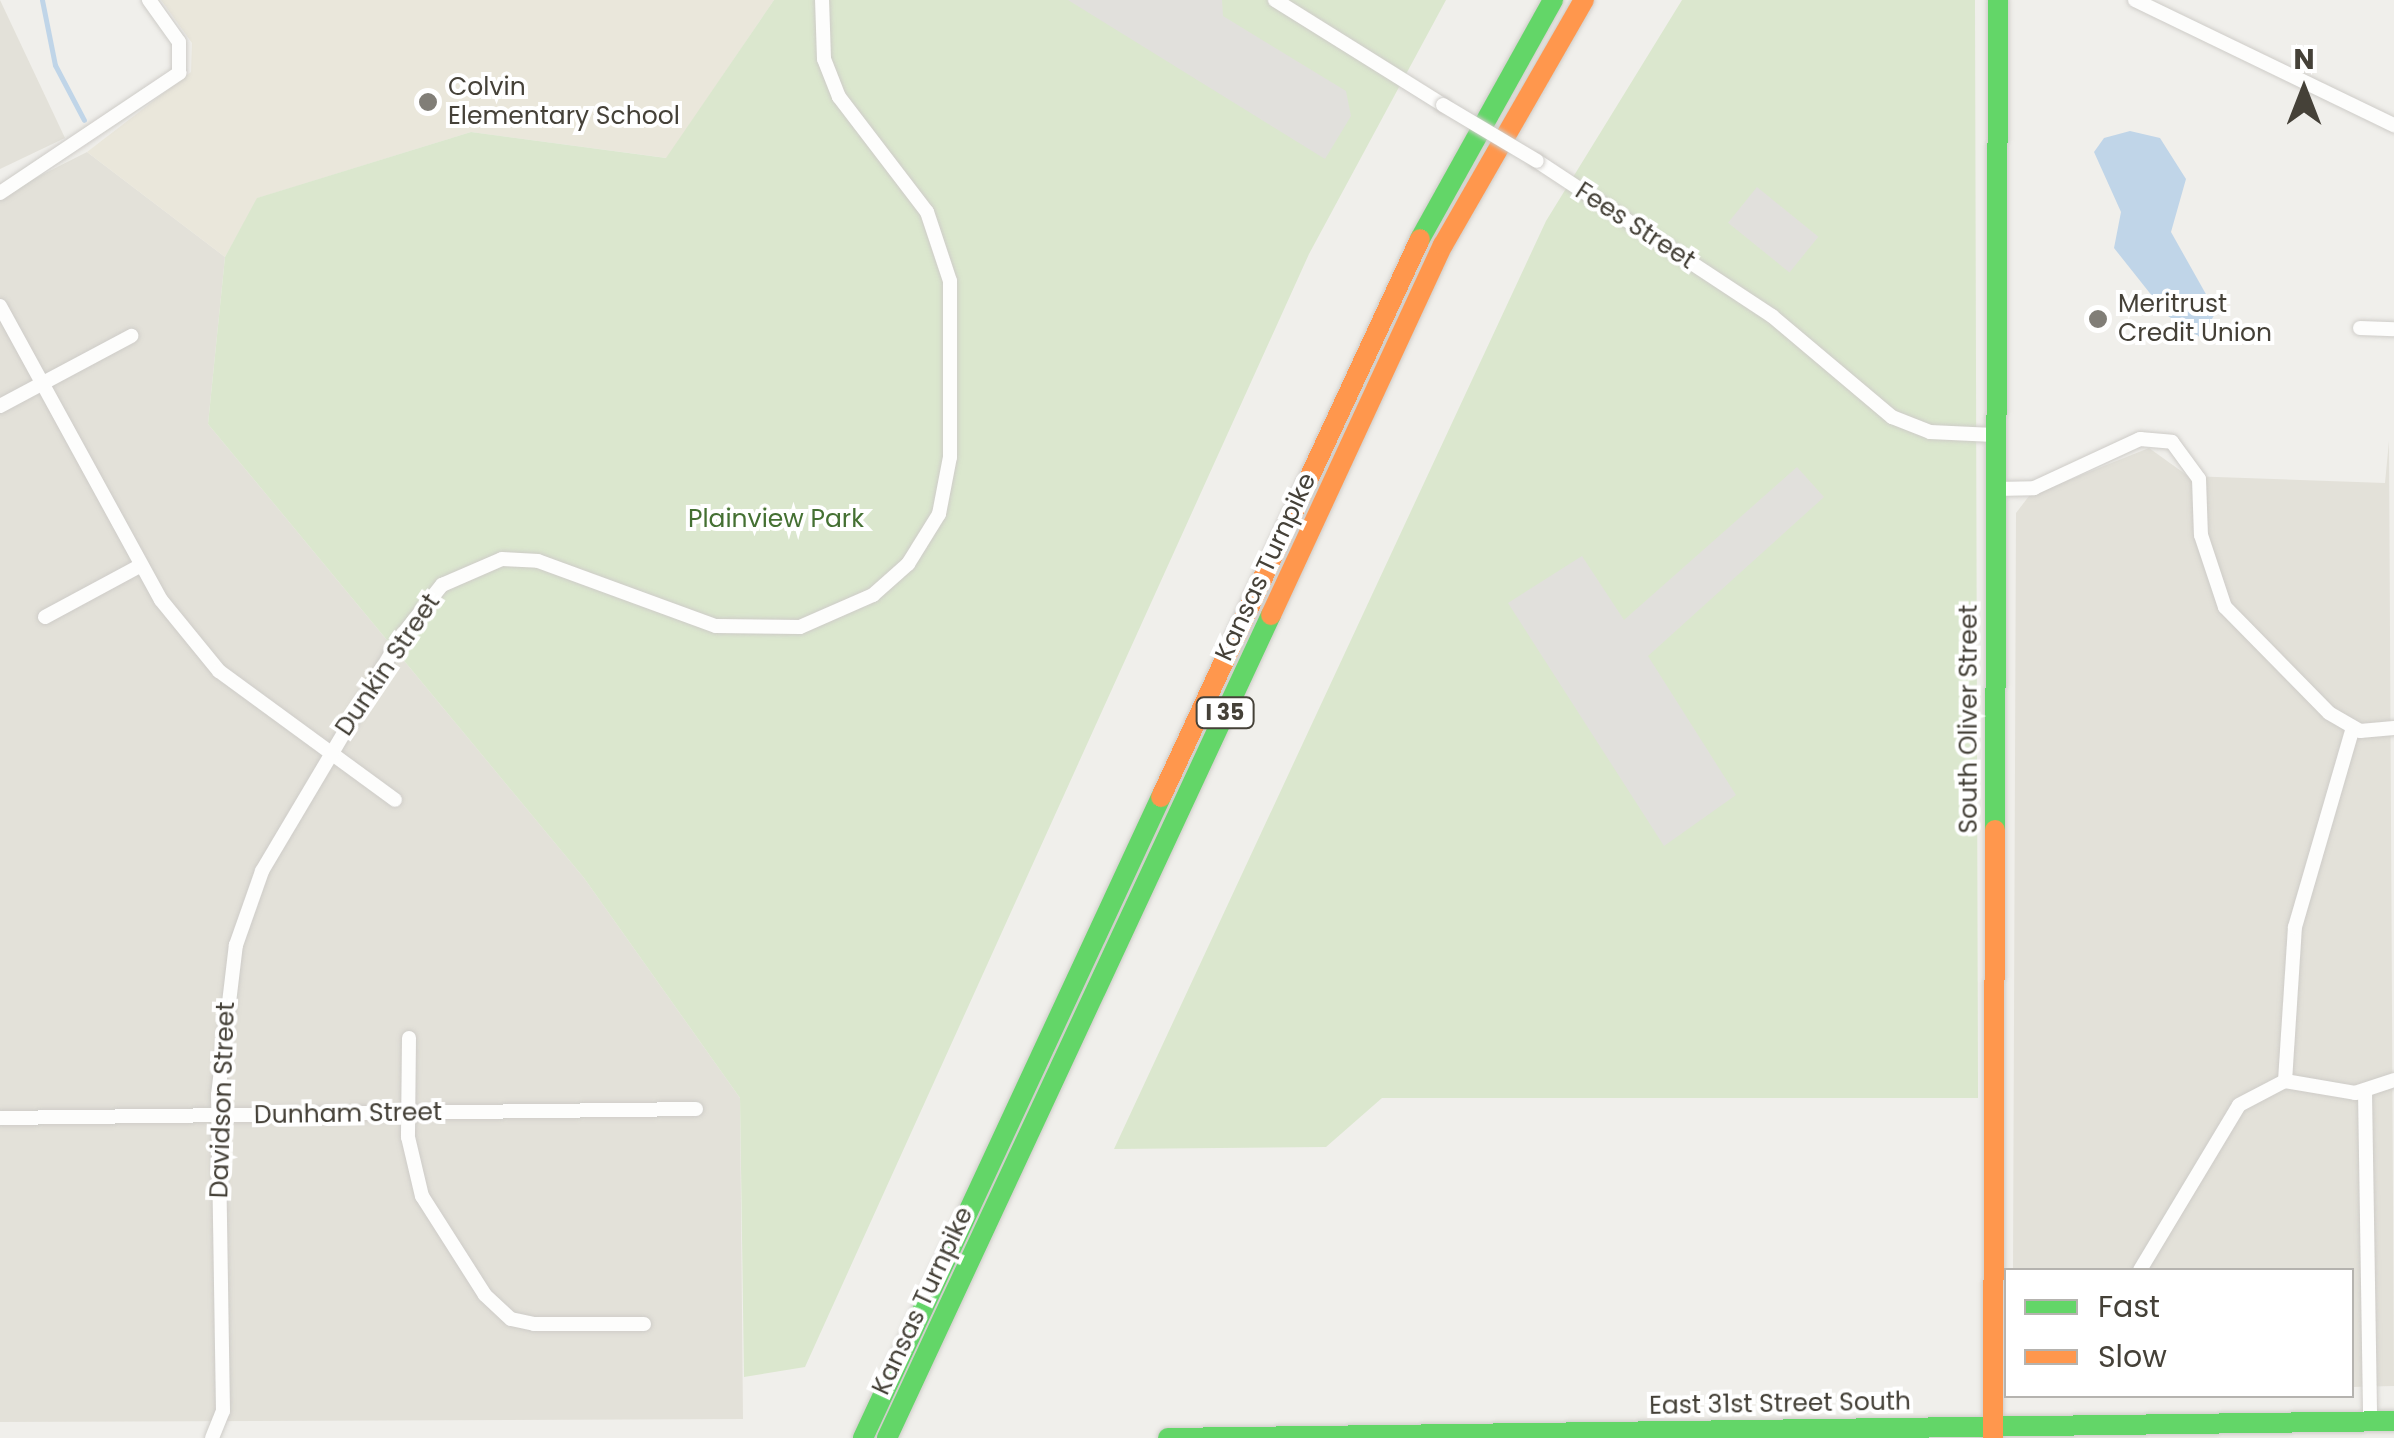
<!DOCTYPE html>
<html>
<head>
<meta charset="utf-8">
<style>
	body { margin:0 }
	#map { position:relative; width:2394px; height:1438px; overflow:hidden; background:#f0efeb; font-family:Poppins,sans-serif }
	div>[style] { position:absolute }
	.residential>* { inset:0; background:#e3e1d9 }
	.education>* { inset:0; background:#eae7db }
	.green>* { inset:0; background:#dbe7ce }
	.parking>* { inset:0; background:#e1e0dc; transform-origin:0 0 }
	.water>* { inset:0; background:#c0d5e8 }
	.stream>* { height:5px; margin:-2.5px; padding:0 2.5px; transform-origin:2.5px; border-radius:2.5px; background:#c0d5e8 }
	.roads { filter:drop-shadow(0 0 2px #ceccc8) drop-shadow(0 0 2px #ceccc8) }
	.street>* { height:14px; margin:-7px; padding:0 7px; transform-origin:7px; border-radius:7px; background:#fdfdfc }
	.fast>* { height:20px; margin:-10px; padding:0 10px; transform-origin:10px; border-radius:10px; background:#63d668 }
	.slow>* { height:20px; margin:-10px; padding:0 10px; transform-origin:10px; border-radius:10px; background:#ff974d }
	.bridges { filter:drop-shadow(0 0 2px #ceccc8) drop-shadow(0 0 2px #ceccc8) }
	.street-bridge>* { height:14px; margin:-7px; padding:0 7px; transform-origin:7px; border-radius:7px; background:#fdfdfc }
	.dots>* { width:28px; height:28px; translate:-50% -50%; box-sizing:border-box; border:5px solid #fff; border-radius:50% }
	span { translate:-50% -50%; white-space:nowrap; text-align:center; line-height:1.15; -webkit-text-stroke:8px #fff; paint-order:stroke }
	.shield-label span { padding:2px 8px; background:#fff; border:2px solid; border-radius:8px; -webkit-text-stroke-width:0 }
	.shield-label { font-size:22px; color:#454138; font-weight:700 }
	.poi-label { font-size:25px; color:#454138 }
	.left { translate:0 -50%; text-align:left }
	.street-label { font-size:25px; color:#454138 }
	.park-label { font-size:25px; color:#447032 }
	.legend { position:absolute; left:2004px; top:1268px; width:350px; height:130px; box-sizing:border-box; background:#fff; border:2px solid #b5b3af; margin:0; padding:12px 18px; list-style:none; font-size:30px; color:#454138 }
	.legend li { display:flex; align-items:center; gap:20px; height:50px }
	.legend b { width:50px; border:2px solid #b5b3af }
	.north { position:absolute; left:2254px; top:40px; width:100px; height:100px; -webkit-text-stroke:8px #fff; paint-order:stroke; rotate:0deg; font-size:28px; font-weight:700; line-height:40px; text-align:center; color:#454138 }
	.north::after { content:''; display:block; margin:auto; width:35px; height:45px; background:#454138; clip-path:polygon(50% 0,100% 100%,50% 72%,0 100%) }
</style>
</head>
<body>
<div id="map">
	<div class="residential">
		<i style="clip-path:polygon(0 0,65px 138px,0 169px)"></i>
		<i style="clip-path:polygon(87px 152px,225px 257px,208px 424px,584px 878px,740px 1098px,743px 1419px,0 1422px,0 196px)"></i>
		<i style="clip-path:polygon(2389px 441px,2394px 1386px,2352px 1387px,2352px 1270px,2013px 1270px,2016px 513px,2029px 496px,2149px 448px,2188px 476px,2385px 483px)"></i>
	</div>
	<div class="education">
		<i style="clip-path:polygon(161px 0,774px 0,667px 158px,471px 132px,258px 198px,225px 257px,87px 152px,191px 72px,192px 43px)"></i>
	</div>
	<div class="green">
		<i style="clip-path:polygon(774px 0,1446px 0,1309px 254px,805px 1367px,744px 1377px,740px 1098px,584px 878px,208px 424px,225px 257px,257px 198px,471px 132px,666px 158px)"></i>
		<i style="clip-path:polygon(1682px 0,1975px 0,1978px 1098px,1382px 1098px,1326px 1147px,1114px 1149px,1546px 221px)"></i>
	</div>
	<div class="parking">
		<i style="clip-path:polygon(1068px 0,1222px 0,1223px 16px,1346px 91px,1351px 116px,1325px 159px)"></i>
		<i style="left:1757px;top:187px;width:79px;height:46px;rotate:39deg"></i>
		<i style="clip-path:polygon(1797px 467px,1824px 497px,1648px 656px,1736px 795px,1664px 846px,1508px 603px,1582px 556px,1624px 620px)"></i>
	</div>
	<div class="water">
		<i style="clip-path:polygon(2130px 131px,2160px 138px,2186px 179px,2171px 232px,2216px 312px,2201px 338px,2168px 316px,2114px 248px,2121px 212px,2094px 152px,2104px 138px)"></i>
	</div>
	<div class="stream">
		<i style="left:42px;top:0;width:66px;rotate:78.7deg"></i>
		<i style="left:55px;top:65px;width:62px;rotate:62.2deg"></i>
	</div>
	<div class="roads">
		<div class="street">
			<i style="left:1275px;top:0;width:198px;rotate:32deg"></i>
			<i style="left:2135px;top:0;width:288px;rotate:25.8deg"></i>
			<i style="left:1537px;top:161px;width:282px;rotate:33.4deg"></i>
			<i style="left:1772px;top:316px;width:157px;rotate:40.1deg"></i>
			<i style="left:1892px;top:417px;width:41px;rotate:21.5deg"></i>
			<i style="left:1930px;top:432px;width:64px;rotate:2.7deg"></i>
			<i style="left:0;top:193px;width:216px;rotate:-33.8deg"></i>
			<i style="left:179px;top:73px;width:31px;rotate:-90deg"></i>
			<i style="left:179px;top:42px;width:52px;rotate:-125.5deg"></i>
			<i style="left:0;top:306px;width:335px;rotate:61.3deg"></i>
			<i style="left:161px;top:600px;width:92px;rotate:50.8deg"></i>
			<i style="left:219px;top:671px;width:218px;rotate:36.2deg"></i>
			<i style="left:2360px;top:328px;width:34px;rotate:2deg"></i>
			<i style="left:0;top:406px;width:149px;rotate:-28.1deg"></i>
			<i style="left:1995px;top:489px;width:39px;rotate:-1deg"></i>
			<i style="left:2034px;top:488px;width:117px;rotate:-24.8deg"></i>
			<i style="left:2140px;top:439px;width:32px;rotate:5deg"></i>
			<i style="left:2172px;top:442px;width:46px;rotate:53.9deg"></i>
			<i style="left:2199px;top:479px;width:56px;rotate:88deg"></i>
			<i style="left:2201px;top:535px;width:76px;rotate:71.6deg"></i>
			<i style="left:2225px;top:607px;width:148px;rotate:45.5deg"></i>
			<i style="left:2329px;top:713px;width:36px;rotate:30deg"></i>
			<i style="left:2360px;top:731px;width:34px;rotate:-5deg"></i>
			<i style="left:45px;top:617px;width:103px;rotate:-28.3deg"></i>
			<i style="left:409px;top:1038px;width:99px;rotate:90.6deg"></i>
			<i style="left:408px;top:1137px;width:61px;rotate:76.7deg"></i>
			<i style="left:422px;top:1196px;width:117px;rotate:57.5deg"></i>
			<i style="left:485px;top:1295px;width:35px;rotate:43deg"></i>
			<i style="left:511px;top:1319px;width:24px;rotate:12deg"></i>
			<i style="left:534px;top:1324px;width:110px"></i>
			<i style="left:2285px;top:1081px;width:154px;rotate:-86.3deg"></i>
			<i style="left:2295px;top:927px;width:207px;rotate:-73.8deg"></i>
			<i style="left:2365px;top:1092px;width:329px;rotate:89.1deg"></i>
			<i style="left:0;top:1118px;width:696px;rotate:-0.74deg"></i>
			<i style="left:2140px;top:1270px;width:192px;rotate:-59deg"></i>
			<i style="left:2239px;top:1105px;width:52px;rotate:-27.6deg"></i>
			<i style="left:2285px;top:1081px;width:71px;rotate:9.7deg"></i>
			<i style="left:2355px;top:1093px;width:41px;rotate:-18.4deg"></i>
			<i style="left:212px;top:1438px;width:29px;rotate:-68deg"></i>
			<i style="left:223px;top:1411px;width:316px;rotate:-90.9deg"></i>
			<i style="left:218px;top:1095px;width:151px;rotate:-83.2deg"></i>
			<i style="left:236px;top:945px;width:78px;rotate:-70.6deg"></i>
			<i style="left:262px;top:871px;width:276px;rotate:-59.3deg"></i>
			<i style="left:403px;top:634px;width:63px;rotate:-51.5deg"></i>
			<i style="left:442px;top:585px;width:65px;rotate:-23.4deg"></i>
			<i style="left:502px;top:559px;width:36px;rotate:3deg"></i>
			<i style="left:538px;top:561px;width:189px;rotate:20.1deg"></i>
			<i style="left:716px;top:626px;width:84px;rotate:0.7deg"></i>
			<i style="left:800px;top:627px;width:80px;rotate:-23.7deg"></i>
			<i style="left:873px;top:595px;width:47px;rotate:-41.5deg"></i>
			<i style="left:908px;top:564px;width:59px;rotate:-58.2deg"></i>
			<i style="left:939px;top:514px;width:58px;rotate:-79.1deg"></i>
			<i style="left:950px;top:457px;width:176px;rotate:-90deg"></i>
			<i style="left:950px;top:281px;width:73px;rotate:-108.4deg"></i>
			<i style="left:927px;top:212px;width:145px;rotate:-127.4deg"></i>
			<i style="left:839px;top:97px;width:41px;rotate:-111.5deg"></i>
			<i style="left:824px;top:59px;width:59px;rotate:-91.9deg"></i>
		</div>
		<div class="fast">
			<i style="left:1420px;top:239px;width:274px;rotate:-60.9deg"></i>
			<i style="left:1995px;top:830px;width:830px;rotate:-89.79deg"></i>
			<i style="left:863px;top:1438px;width:707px;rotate:-65.07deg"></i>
			<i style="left:887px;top:1438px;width:908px;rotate:-64.99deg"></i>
			<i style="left:1168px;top:1438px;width:1226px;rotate:-0.79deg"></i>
		</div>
		<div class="slow">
			<i style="left:1271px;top:615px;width:408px;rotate:-65.1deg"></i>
			<i style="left:1443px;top:245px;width:283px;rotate:-60.1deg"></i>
			<i style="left:1161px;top:797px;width:615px;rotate:-65.1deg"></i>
			<i style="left:1993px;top:1438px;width:608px;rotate:-89.81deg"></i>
		</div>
	</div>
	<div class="bridges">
		<div class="street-bridge">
			<i style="left:1443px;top:105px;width:109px;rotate:30.8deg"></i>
		</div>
	</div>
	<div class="dots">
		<i style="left:428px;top:102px;background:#817e77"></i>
		<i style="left:2098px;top:319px;background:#817e77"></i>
	</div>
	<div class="shield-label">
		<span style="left:1225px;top:713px">I 35</span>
	</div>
	<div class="poi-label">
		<span class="left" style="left:448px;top:102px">Colvin<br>Elementary School</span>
		<span class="left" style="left:2118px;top:319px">Meritrust<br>Credit Union</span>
	</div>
	<div class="street-label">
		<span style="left:1635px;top:226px;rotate:33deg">Fees Street</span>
		<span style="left:1266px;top:567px;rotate:-65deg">Kansas Turnpike</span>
		<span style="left:388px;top:665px;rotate:-56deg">Dunkin Street</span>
		<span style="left:1969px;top:719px;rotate:-90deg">South Oliver Street</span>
		<span style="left:223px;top:1100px;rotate:-88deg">Davidson Street</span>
		<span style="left:348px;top:1114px;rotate:-1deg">Dunham Street</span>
		<span style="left:923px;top:1301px;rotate:-65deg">Kansas Turnpike</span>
		<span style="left:1780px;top:1404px;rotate:-1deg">East 31st Street South</span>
	</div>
	<div class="park-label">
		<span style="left:776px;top:519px">Plainview Park</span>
	</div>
	<ul class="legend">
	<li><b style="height:12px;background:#63d668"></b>Fast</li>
	<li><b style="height:12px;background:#ff974d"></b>Slow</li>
	</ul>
	<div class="north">N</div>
</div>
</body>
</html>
